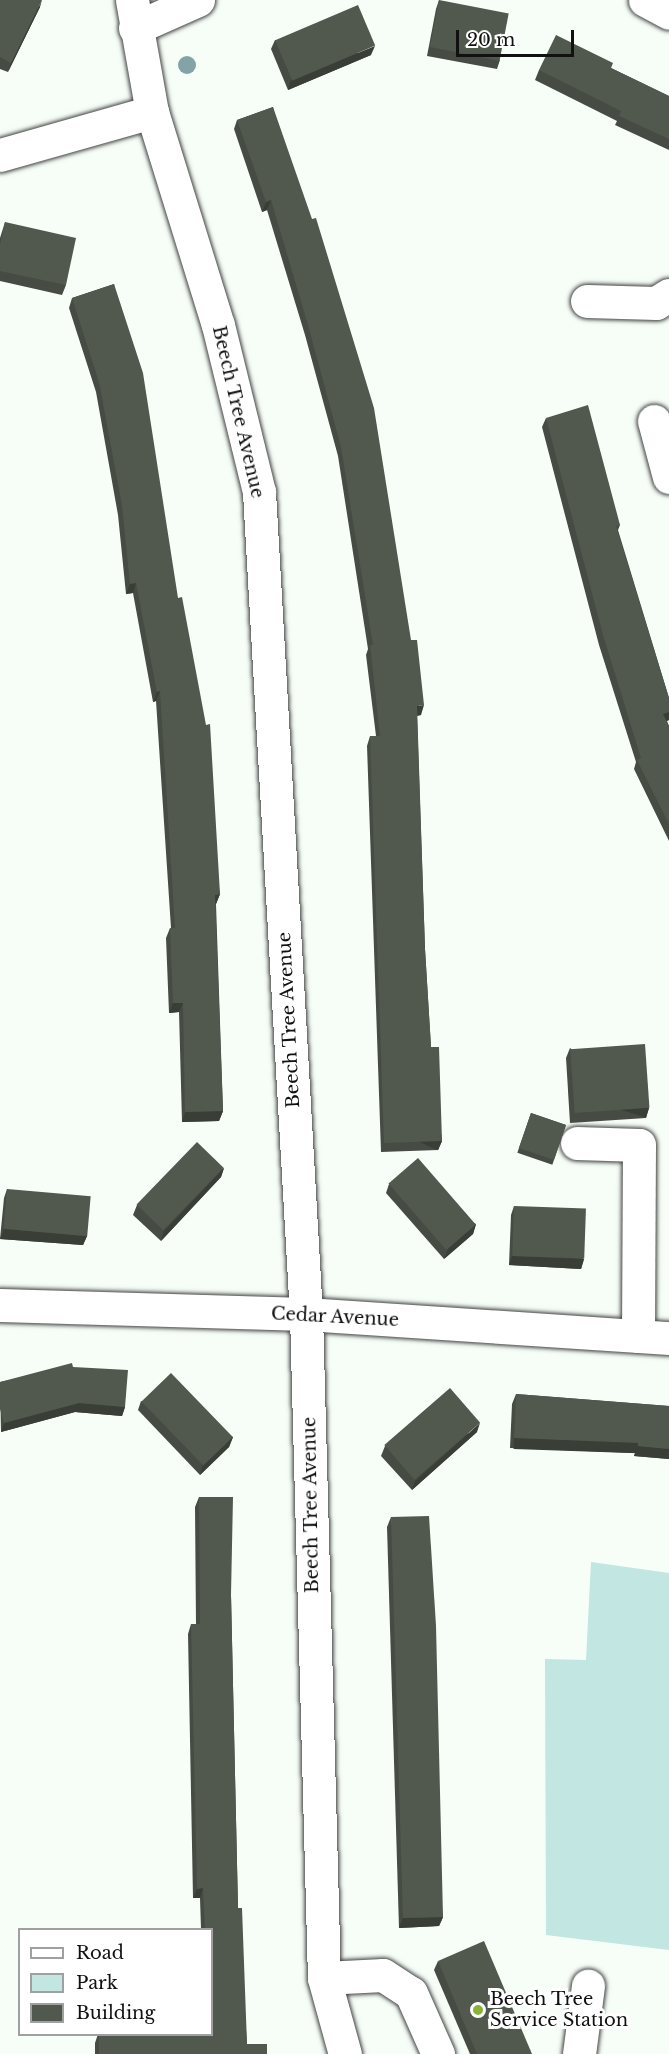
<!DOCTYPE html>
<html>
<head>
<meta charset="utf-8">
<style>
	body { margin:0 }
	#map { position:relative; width:669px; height:2054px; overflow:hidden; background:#f6fef7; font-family:"Libre Baskerville",serif }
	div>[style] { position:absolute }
	.green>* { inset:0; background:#c2e6e1 }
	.roads { filter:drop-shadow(0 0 2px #444) drop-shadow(0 0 2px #444) }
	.minor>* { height:33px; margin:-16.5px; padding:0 16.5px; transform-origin:16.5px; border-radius:16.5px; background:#fff }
	.trees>* { width:18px; height:18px; margin:-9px; border-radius:50%; background:#84a3a6 }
	.wall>* { inset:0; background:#464c43; transform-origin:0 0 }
	.shaded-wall>* { inset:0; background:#393e37; transform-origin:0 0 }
	.building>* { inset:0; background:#51584e; transform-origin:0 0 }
	.dots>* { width:16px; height:16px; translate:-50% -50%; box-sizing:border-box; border:3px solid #fff; border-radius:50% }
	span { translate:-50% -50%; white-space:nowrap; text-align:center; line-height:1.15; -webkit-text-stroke:6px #fff; paint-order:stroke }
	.street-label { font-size:18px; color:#111 }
	.poi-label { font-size:18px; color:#111 }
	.left { translate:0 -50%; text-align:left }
	.legend { position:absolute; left:18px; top:1928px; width:195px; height:108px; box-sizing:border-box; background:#fff; border:2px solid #a0a0a0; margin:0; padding:8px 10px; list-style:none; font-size:18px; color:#111 }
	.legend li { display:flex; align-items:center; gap:12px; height:30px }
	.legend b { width:30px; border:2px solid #a0a0a0 }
	.scale { position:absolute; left:456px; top:30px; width:118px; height:27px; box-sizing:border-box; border:3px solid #111; border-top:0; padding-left:8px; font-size:18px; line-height:21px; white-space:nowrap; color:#111; -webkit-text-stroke:4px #fff; paint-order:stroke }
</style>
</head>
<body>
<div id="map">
	<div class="green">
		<i style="clip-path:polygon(591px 1562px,669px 1573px,669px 1950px,546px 1935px,545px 1659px,586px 1660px)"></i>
	</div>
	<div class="roads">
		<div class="minor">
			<i style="left:132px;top:0;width:114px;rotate:79.9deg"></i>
			<i style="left:152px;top:112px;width:223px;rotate:72.8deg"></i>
			<i style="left:218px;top:325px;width:172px;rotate:76.2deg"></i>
			<i style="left:259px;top:492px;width:823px;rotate:86.73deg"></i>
			<i style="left:306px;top:1314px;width:664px;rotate:88.45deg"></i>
			<i style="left:324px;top:1978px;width:79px;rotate:74.6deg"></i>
			<i style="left:645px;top:0;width:27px;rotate:28deg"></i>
			<i style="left:135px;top:28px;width:69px;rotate:-24deg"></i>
			<i style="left:0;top:155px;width:158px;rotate:-15.8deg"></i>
			<i style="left:587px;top:301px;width:69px;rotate:1.7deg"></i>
			<i style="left:656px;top:303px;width:15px;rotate:-32deg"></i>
			<i style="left:654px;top:421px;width:58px;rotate:75deg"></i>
			<i style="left:577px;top:1143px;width:62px;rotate:1.8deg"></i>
			<i style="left:639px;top:1145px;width:191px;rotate:90.3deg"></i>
			<i style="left:0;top:1305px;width:306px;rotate:1.7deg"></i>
			<i style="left:306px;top:1314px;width:364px;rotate:3.8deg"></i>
			<i style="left:324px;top:1978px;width:59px;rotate:-2.9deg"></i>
			<i style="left:383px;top:1975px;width:33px;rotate:33deg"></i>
			<i style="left:411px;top:1993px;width:67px;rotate:66.1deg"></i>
			<i style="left:579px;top:2054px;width:69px;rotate:-82.5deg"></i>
		</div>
	</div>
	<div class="trees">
		<i style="left:187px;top:65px"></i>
	</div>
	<div class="wall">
		<i style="clip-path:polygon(0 0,40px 7px,8px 72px,0 69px)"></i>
		<i style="clip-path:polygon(439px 0,500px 60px,497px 69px,427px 56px,436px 9px)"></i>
		<i style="clip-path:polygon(275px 40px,371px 55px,288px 90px,271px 49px)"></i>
		<i style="clip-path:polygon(611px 68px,669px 96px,669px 150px,615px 125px,617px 121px,535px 80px,539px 70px)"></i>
		<i style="clip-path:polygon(273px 107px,421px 715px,417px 716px,425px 949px,431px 1047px,442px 1141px,438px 1150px,381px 1152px,367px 746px,370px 736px,376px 736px,366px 655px,368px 649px,338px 456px,305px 335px,267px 210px,262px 212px,234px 129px,237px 120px)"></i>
		<i style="clip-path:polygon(5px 222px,66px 285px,62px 295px,0 281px,0 238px)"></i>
		<i style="clip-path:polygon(114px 284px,220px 894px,216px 904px,223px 1111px,219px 1121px,182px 1122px,179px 1012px,169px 1013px,166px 938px,170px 928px,171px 928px,156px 701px,153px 702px,133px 593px,126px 594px,118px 515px,96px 392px,69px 308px,72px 298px)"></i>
		<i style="clip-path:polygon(546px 418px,620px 525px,618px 530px,669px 698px,669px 720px,667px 721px,669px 726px,669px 841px,634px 769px,636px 762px,599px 645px,542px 427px)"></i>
		<i style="clip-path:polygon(570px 1048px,649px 1108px,646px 1118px,570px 1123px,566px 1058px)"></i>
		<i style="left:531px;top:1113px;width:37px;height:42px;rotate:19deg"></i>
		<i style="clip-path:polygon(224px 1168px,221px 1177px,161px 1241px,133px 1215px,137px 1205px)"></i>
		<i style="clip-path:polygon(389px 1184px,476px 1224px,473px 1234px,444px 1259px,386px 1193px)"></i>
		<i style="clip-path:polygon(7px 1189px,87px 1236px,83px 1245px,0 1239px,4px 1198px)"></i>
		<i style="clip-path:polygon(514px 1206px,584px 1259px,581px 1269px,509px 1265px,511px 1215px)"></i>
		<i style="clip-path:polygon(73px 1367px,125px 1407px,122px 1416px,75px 1412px,1px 1432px,0 1382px)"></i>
		<i style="clip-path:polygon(516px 1394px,669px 1406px,669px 1459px,634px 1456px,635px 1453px,510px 1448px,512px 1404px)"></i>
		<i style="clip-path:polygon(141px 1401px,233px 1437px,229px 1447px,200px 1475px,138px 1410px)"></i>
		<i style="clip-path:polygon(477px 1432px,412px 1490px,381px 1456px,385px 1446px)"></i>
		<i style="clip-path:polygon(199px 1497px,231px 1595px,238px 1908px,247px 2044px,267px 2054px,95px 2054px,95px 2043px,98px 2034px,212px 2034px,212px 1929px,201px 1929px,200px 1898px,193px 1898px,188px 1634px,191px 1624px,196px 1624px,195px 1507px)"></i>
		<i style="clip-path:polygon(391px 1517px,443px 1917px,439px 1926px,399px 1928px,387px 1527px)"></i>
		<i style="clip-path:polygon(438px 1961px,532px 2054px,470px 2054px,434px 1970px)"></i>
	</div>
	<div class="shaded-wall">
		<i style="clip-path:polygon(42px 0,40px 7px,8px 72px,11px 63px)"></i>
		<i style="clip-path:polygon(375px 46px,371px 55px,288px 90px,291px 80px)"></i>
		<i style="clip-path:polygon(271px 200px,267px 210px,262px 212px,266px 202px)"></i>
		<i style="clip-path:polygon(136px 583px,133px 593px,126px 594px,130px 584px)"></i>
		<i style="clip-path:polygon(160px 691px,156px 701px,153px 702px,157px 692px)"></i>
		<i style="clip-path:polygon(424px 705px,421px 715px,413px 716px,417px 706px)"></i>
		<i style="clip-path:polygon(669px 712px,669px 720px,660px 723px,663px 714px)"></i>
		<i style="clip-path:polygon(220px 894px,216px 904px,212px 904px,215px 895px)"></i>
		<i style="clip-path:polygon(173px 1003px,183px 1003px,179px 1012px,169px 1013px)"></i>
		<i style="left:649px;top:1108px;width:10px;height:75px;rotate:107deg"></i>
		<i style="clip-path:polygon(223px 1111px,219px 1121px,182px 1122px,185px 1112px)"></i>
		<i style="left:442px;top:1141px;width:10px;height:58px;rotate:114deg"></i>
		<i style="clip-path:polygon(224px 1168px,221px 1177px,161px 1241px,164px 1231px)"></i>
		<i style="clip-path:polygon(476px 1224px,473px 1234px,444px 1259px,448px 1249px)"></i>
		<i style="clip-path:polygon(4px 1229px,87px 1236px,83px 1245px,0 1239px)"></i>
		<i style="clip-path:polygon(512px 1256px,584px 1259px,581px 1269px,509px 1265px)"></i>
		<i style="clip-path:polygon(79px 1403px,125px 1407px,122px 1416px,75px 1412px,1px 1432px,4px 1423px)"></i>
		<i style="clip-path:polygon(480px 1423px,477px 1432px,412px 1490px,415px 1481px)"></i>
		<i style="clip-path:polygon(233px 1437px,229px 1447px,200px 1475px,203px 1465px)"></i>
		<i style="left:514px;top:1438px;width:124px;height:11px;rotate:2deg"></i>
		<i style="clip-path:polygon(638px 1446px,669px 1449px,669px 1459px,634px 1456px)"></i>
		<i style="clip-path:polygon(203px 1888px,200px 1898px,193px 1898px,197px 1889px)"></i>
		<i style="clip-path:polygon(443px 1917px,439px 1926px,399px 1928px,403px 1918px)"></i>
	</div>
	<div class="building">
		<i style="clip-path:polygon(0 0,42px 0,11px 63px,0 57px)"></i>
		<i style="left:439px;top:0;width:71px;height:48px;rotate:11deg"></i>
		<i style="left:358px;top:5px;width:44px;height:90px;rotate:67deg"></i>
		<i style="clip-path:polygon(556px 35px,613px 63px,611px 68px,669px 96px,669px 139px,619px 116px,621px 111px,539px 70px)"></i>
		<i style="clip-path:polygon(273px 107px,312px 219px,316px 218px,374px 408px,411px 640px,417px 640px,424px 705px,417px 706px,425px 949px,431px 1047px,439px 1047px,442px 1141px,384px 1143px,370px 736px,380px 736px,370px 645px,373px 645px,341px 447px,308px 325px,271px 200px,266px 202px,237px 120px)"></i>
		<i style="clip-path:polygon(5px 222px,76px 238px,66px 285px,0 271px,0 245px)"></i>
		<i style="clip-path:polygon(114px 284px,143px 373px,178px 598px,182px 597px,206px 725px,210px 724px,220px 894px,215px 895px,223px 1111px,185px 1112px,183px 1003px,173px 1003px,170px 928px,175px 928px,160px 691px,157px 692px,136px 583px,130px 584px,122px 505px,99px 382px,72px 298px)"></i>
		<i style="clip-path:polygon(588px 405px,620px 525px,616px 526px,669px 698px,669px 712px,663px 714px,669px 726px,669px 824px,637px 760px,641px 758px,603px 635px,546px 418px)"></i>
		<i style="left:645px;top:1044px;width:64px;height:75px;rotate:86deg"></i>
		<i style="left:531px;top:1113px;width:37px;height:37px;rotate:19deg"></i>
		<i style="left:197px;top:1142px;width:37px;height:87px;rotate:44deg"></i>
		<i style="left:418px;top:1158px;width:88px;height:39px;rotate:49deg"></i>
		<i style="left:7px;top:1189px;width:84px;height:40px;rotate:5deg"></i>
		<i style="left:514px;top:1206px;width:72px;height:50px;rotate:2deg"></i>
		<i style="clip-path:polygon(72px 1363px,73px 1367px,128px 1370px,125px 1407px,79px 1403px,4px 1423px,0 1409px,0 1382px)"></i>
		<i style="left:171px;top:1373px;width:89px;height:41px;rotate:46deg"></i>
		<i style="left:450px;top:1388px;width:46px;height:87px;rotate:49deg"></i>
		<i style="clip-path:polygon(516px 1394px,669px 1406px,669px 1449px,638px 1446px,638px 1443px,514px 1438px)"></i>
		<i style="clip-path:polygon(199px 1497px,233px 1497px,231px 1595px,238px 1908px,242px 1908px,247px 2044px,267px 2044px,267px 2054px,99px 2054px,99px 2034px,212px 2034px,212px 1929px,205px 1929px,203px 1888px,197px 1889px,191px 1624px,200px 1624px)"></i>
		<i style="clip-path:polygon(429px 1516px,436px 1626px,443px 1917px,403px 1918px,391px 1517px)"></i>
		<i style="clip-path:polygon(484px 1941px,532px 2054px,477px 2054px,438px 1961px)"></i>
	</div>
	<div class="dots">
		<i style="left:478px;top:2010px;background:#88b337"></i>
	</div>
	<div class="street-label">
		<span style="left:238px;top:412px;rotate:77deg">Beech Tree Avenue</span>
		<span style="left:289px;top:1020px;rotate:-93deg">Beech Tree Avenue</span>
		<span style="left:335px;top:1317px;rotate:3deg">Cedar Avenue</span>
		<span style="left:311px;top:1505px;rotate:-91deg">Beech Tree Avenue</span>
	</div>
	<div class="poi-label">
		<span class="left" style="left:490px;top:2010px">Beech Tree<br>Service Station</span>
	</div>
	<ul class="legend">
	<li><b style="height:8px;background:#fff"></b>Road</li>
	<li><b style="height:16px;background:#c2e6e1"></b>Park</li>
	<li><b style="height:16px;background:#51584e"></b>Building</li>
	</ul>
	<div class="scale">20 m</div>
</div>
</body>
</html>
